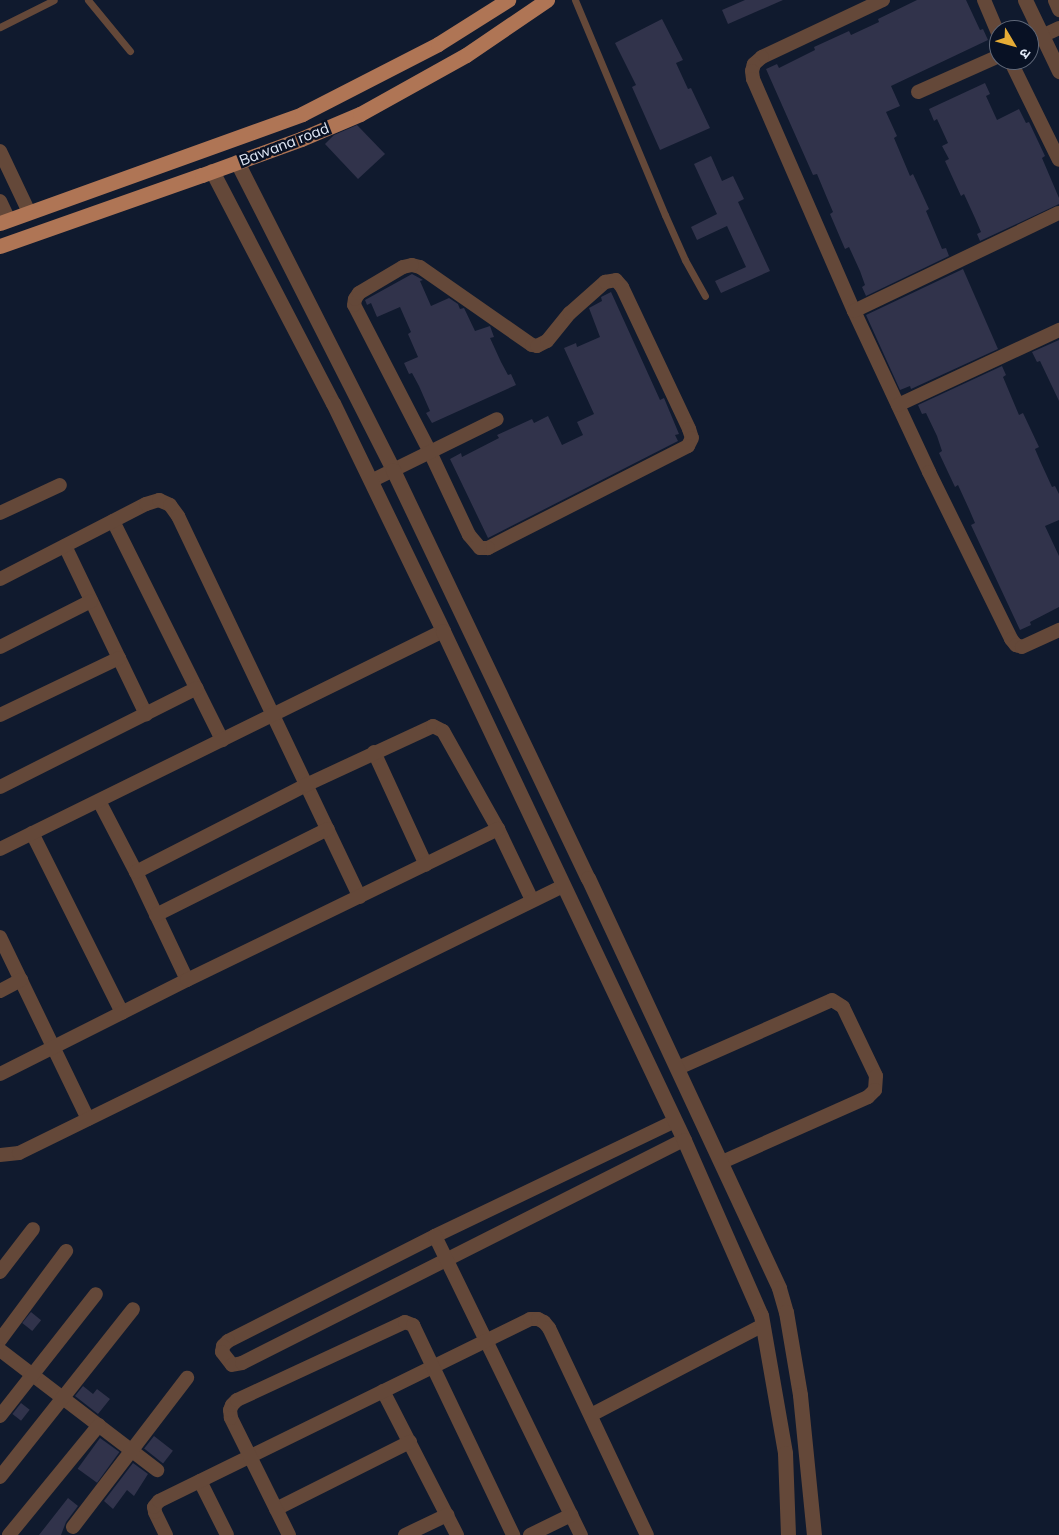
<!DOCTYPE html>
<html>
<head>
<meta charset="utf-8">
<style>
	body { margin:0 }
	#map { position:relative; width:1059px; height:1535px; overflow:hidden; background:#101a2e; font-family:Mulish,"Noto Sans Devanagari",sans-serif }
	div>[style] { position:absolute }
	.building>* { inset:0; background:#31334b; transform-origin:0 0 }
	.service>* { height:7px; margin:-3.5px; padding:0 3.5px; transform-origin:3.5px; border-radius:3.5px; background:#644839 }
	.minor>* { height:14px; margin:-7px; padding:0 7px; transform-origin:7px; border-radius:7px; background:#644839 }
	.tertiary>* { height:15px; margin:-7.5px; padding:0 7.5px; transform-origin:7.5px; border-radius:7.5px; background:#644839 }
	.primary>* { height:15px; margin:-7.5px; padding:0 7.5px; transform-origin:7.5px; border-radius:7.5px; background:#af7555 }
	span { translate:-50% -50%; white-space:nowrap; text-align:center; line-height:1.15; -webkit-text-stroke:5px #081124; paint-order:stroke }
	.street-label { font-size:15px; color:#e1e9f7 }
	.north { position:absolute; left:989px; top:20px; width:50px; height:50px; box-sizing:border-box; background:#081124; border:1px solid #5f6778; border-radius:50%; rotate:127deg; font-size:14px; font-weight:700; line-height:20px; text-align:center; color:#e1e9f7 }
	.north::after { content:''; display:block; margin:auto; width:18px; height:22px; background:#e6ac36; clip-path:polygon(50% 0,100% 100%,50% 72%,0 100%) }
</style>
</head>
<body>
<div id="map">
	<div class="building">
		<i style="clip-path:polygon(745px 0,783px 0,728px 24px,722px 10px)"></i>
		<i style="clip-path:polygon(917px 0,966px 0,980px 30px,983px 29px,988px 40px,891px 86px,900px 106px,886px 112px,897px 136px,894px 138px,910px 176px,913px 174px,929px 209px,926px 211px,942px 249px,946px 248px,949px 256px,866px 296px,862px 287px,865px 285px,860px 271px,849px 247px,845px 249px,830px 214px,833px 212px,827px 198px,817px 174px,813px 175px,766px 69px,777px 64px,779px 68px,815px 50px,814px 47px,849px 31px,851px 35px,879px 22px,878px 19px)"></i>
		<i style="clip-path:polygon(662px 19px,683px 60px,676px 63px,688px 89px,691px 88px,710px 128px,660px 150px,632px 87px,636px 85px,615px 43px)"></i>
		<i style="clip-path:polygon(985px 83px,990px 94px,986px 96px,997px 120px,1019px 109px,1026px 123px,1029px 122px,1045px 156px,1042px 158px,1059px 198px,1059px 204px,980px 241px,977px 234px,981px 232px,975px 218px,964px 194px,961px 196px,945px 161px,949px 159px,942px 146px,948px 143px,937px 119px,934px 121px,929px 109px)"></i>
		<i style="clip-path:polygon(357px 125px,385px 154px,358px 179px,325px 144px,334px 135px)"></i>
		<i style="clip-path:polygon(711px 156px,722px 181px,733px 176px,744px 199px,738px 202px,770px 271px,721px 293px,715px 281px,746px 267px,727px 226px,697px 240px,691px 227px,717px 214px,694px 164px)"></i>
		<i style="clip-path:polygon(963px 269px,998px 349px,911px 389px,910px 386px,900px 390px,866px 315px)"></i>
		<i style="clip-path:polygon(412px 274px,423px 280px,420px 281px,431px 306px,449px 298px,458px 304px,460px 309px,464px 308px,475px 331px,490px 326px,494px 337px,490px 338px,501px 362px,508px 375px,511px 374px,516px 385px,432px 423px,426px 413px,430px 411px,419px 386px,412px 373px,409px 374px,404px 363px,418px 357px,408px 334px,411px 332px,400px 307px,377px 317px,371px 303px,367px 305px,365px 300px)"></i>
		<i style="clip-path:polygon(611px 292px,660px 400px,664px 398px,679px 434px,675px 435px,678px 441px,488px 538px,450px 459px,461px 453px,462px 457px,499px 438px,497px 435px,508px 430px,532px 419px,534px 423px,548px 416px,562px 445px,583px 435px,577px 422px,594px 414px,564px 348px,576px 343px,577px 347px,600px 337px,589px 308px,602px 301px,601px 297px)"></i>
		<i style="clip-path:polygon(1059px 340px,1059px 401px,1040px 361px,1037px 362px,1032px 352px)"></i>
		<i style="clip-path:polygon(1002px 366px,1006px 375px,1003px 377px,1019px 415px,1023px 413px,1039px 447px,1035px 449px,1041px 463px,1052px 487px,1055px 486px,1059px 494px,1059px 520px,1045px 526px,1059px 556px,1059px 607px,1030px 622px,1031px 625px,1020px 630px,971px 525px,975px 523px,969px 509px,958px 485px,955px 487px,939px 453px,942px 451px,937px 436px,926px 413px,922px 414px,918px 405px)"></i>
		<i style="left:31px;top:1312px;width:13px;height:14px;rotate:39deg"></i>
		<i style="clip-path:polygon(83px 1386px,93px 1394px,97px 1389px,110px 1399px,98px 1414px,75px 1396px)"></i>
		<i style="left:21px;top:1403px;width:11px;height:14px;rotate:38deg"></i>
		<i style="left:154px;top:1436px;width:24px;height:16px;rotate:38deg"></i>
		<i style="left:100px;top:1438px;width:24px;height:38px;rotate:36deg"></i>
		<i style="clip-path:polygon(133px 1463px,148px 1474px,134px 1496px,127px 1490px,113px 1509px,104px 1501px)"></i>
		<i style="clip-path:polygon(68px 1498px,78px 1506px,66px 1522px,61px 1535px,39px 1535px)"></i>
	</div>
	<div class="service">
		<i style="left:88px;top:0;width:66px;rotate:50.5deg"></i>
		<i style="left:575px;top:0;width:233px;rotate:67.3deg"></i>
		<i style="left:665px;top:215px;width:49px;rotate:66deg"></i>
		<i style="left:685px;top:260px;width:41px;rotate:60.9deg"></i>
		<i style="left:0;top:27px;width:60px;rotate:-26.6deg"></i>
	</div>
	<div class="minor">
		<i style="left:883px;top:0;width:134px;rotate:154.8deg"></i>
		<i style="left:762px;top:57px;width:11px;rotate:139deg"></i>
		<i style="left:754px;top:64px;width:7px;rotate:106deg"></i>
		<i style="left:752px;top:71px;width:8px;rotate:83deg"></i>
		<i style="left:753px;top:79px;width:253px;rotate:66.5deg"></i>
		<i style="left:854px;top:311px;width:178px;rotate:65deg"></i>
		<i style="left:929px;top:472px;width:186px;rotate:63.8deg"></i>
		<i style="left:1011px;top:639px;width:8px;rotate:50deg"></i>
		<i style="left:1016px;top:645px;width:6px;rotate:18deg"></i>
		<i style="left:1022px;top:647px;width:41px;rotate:-24.7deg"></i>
		<i style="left:984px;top:0;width:39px;rotate:67deg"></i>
		<i style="left:1029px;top:42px;width:33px;rotate:-25deg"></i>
		<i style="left:1010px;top:60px;width:111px;rotate:63.9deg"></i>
		<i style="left:918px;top:92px;width:89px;rotate:-24deg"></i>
		<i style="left:0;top:151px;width:68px;rotate:64.6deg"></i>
		<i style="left:0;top:201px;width:21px;rotate:65deg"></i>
		<i style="left:412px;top:265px;width:8px;rotate:14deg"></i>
		<i style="left:420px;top:267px;width:136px;rotate:34.9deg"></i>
		<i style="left:532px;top:345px;width:5px;rotate:11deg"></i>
		<i style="left:537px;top:346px;width:11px;rotate:-27deg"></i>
		<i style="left:547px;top:341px;width:36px;rotate:-51deg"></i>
		<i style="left:570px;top:313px;width:47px;rotate:-41.5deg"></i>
		<i style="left:605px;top:282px;width:11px;rotate:-10deg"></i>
		<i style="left:616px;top:280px;width:9px;rotate:49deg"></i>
		<i style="left:622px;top:287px;width:157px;rotate:64.7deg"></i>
		<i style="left:689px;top:429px;width:9px;rotate:72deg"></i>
		<i style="left:692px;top:438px;width:9px;rotate:117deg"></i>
		<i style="left:688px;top:446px;width:225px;rotate:153deg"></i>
		<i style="left:488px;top:548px;width:8px;rotate:180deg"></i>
		<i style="left:480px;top:548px;width:17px;rotate:-130deg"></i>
		<i style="left:469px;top:535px;width:92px;rotate:-115.2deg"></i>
		<i style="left:430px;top:452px;width:165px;rotate:-117.3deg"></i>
		<i style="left:354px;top:305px;width:6px;rotate:-81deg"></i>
		<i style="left:355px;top:299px;width:7px;rotate:-56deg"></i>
		<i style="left:359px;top:293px;width:51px;rotate:-30.6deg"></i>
		<i style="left:403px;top:267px;width:9px;rotate:-13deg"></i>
		<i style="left:854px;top:311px;width:227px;rotate:-25.6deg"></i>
		<i style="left:898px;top:405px;width:178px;rotate:-25deg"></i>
		<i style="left:371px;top:481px;width:140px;rotate:-26.2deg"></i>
		<i style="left:0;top:513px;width:66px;rotate:-25deg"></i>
		<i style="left:113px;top:521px;width:245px;rotate:63.5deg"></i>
		<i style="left:65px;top:546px;width:187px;rotate:64.3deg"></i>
		<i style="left:0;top:579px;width:164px;rotate:-27.2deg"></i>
		<i style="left:146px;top:504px;width:14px;rotate:-17deg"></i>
		<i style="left:159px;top:500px;width:12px;rotate:24deg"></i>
		<i style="left:170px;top:505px;width:14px;rotate:54deg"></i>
		<i style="left:178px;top:516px;width:422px;rotate:64.5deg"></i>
		<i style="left:0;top:647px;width:102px;rotate:-26.8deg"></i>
		<i style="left:0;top:715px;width:132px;rotate:-25.6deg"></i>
		<i style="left:374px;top:752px;width:124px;rotate:65.3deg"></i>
		<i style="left:0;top:787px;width:220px;rotate:-26.7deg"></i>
		<i style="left:99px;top:801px;width:80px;rotate:62.5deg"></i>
		<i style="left:136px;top:872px;width:119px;rotate:64.7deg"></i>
		<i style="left:32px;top:833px;width:201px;rotate:63.4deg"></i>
		<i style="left:0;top:849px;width:494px;rotate:-26.2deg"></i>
		<i style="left:136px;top:872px;width:191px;rotate:-27.1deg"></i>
		<i style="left:306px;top:785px;width:140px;rotate:-24.9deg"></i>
		<i style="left:433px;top:726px;width:11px;rotate:27deg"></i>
		<i style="left:443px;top:731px;width:112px;rotate:60.7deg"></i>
		<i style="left:498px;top:829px;width:79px;rotate:64.4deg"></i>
		<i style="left:156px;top:915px;width:192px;rotate:-26.6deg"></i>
		<i style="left:0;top:937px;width:202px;rotate:64.2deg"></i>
		<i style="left:0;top:991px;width:24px;rotate:-28deg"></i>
		<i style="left:678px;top:1068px;width:168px;rotate:-23.8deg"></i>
		<i style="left:832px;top:1000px;width:13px;rotate:32deg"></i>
		<i style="left:843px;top:1007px;width:76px;rotate:64.4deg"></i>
		<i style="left:876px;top:1076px;width:14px;rotate:94deg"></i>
		<i style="left:875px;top:1090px;width:10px;rotate:135deg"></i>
		<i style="left:868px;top:1097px;width:160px;rotate:156deg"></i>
		<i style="left:0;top:1074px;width:209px;rotate:-26.7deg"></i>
		<i style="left:187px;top:980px;width:346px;rotate:-25.9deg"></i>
		<i style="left:675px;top:1121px;width:266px;rotate:154.4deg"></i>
		<i style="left:435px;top:1236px;width:232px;rotate:153.1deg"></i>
		<i style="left:228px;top:1341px;width:7px;rotate:135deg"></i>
		<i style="left:223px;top:1346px;width:6px;rotate:99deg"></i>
		<i style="left:222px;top:1352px;width:16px;rotate:52deg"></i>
		<i style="left:232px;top:1365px;width:10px;rotate:-11deg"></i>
		<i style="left:242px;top:1363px;width:495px;rotate:-26.8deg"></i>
		<i style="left:0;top:1155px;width:19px;rotate:-6deg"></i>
		<i style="left:19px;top:1153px;width:606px;rotate:-26.14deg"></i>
		<i style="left:435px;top:1236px;width:333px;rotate:64deg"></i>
		<i style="left:0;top:1272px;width:54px;rotate:-52.5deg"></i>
		<i style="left:0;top:1340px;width:111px;rotate:-53.4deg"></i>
		<i style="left:0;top:1350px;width:198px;rotate:37.4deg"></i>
		<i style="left:383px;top:1391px;width:162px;rotate:62.8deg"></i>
		<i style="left:591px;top:1415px;width:194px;rotate:-27.6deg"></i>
		<i style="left:0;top:1416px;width:155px;rotate:-51.8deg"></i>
		<i style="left:0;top:1477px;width:214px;rotate:-51.6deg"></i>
		<i style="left:200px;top:1481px;width:60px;rotate:63.4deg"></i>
		<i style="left:276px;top:1509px;width:150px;rotate:-26.6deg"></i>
		<i style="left:73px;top:1527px;width:188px;rotate:-52.6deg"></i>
		<i style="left:9px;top:1535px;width:142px;rotate:-50.7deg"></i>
		<i style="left:166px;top:1535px;width:25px;rotate:-116deg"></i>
		<i style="left:155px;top:1512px;width:5px;rotate:-101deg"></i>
		<i style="left:154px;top:1507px;width:8px;rotate:-50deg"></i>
		<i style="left:159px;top:1501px;width:413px;rotate:-26.1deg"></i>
		<i style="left:530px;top:1319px;width:8px"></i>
		<i style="left:538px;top:1319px;width:7px;rotate:27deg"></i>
		<i style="left:544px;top:1322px;width:8px;rotate:50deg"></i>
		<i style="left:549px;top:1328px;width:229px;rotate:64.7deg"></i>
		<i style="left:289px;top:1535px;width:131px;rotate:-116.4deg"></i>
		<i style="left:231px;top:1418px;width:8px;rotate:-97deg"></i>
		<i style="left:230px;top:1410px;width:5px;rotate:-68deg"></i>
		<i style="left:232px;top:1405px;width:7px;rotate:-45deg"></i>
		<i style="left:237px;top:1400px;width:185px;rotate:-24.9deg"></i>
		<i style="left:405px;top:1322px;width:9px;rotate:21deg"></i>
		<i style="left:413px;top:1325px;width:233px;rotate:64.5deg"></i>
		<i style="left:405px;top:1535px;width:47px;rotate:-25.5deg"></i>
		<i style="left:530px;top:1535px;width:46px;rotate:-26deg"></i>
	</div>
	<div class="tertiary">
		<i style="left:1025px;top:0;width:79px;rotate:64.4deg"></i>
		<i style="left:1055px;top:0;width:10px;rotate:66deg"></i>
		<i style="left:237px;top:162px;width:345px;rotate:63.1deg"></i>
		<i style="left:393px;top:470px;width:452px;rotate:64.5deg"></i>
		<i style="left:588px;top:878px;width:452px;rotate:65deg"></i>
		<i style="left:779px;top:1288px;width:25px;rotate:74deg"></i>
		<i style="left:786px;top:1312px;width:84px;rotate:80.4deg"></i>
		<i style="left:800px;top:1395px;width:141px;rotate:84.3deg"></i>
		<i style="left:212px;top:171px;width:262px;rotate:62.5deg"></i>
		<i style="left:333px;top:403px;width:253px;rotate:64.2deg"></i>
		<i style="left:443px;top:631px;width:563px;rotate:64.66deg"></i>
		<i style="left:684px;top:1140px;width:191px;rotate:66.3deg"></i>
		<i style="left:761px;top:1315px;width:140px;rotate:80.1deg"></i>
		<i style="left:785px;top:1453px;width:82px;rotate:87.9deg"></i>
	</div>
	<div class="primary">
		<i style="left:0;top:223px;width:321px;rotate:-19.8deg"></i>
		<i style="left:302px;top:114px;width:153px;rotate:-27.2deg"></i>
		<i style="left:438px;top:44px;width:83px;rotate:-32.2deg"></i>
		<i style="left:0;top:246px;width:214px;rotate:-19.4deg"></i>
		<i style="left:202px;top:175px;width:105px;rotate:-20deg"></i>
		<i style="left:301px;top:139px;width:64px;rotate:-23deg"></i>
		<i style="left:360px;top:114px;width:121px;rotate:-29.1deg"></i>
		<i style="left:466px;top:55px;width:98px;rotate:-34.2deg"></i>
	</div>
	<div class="street-label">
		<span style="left:284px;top:144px;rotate:-21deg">Bawana road</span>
	</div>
	<div class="north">उ</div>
</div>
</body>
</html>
